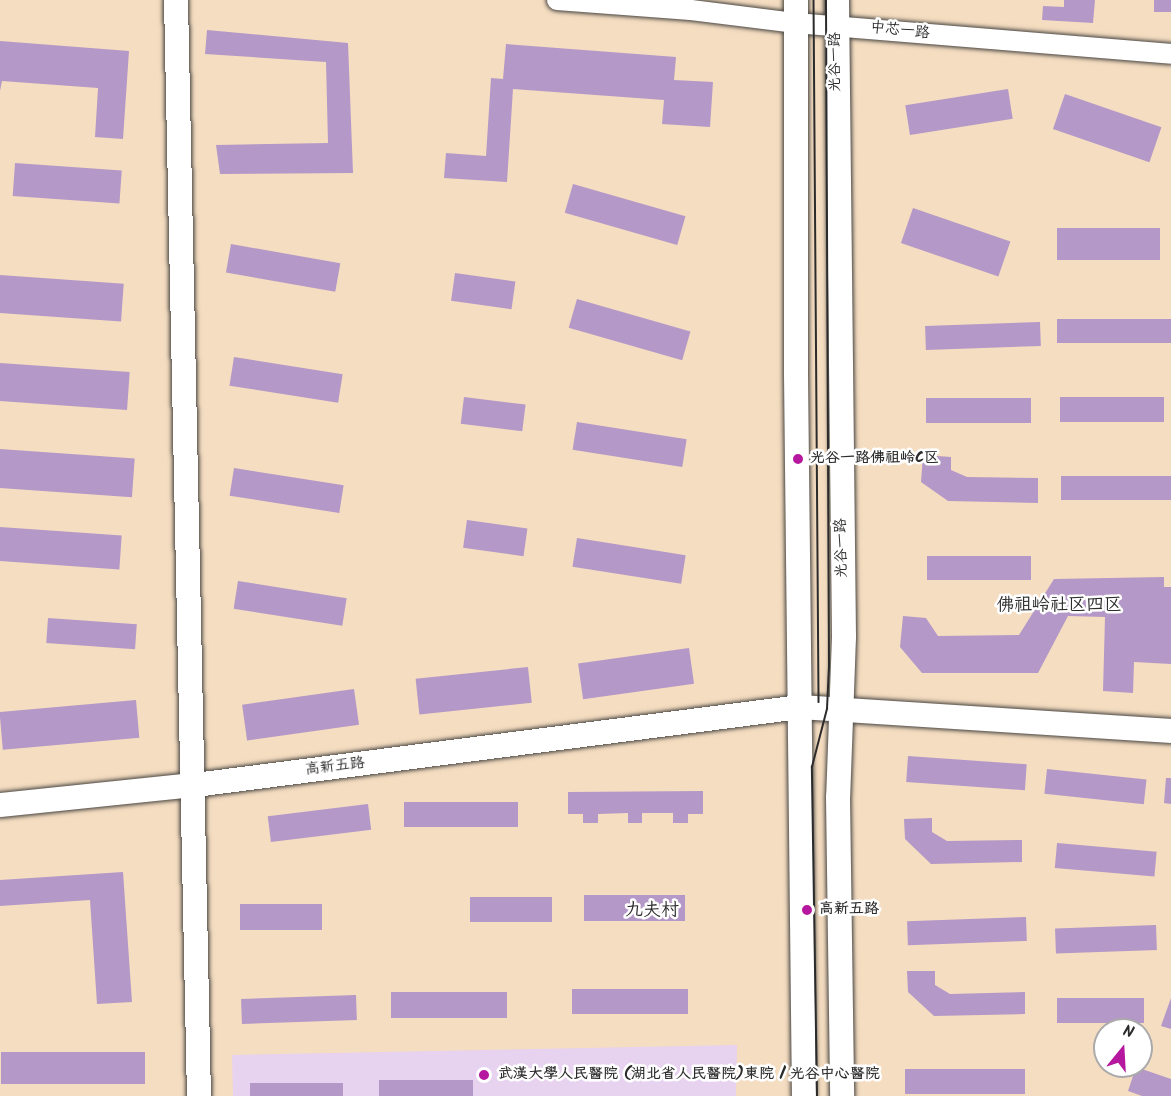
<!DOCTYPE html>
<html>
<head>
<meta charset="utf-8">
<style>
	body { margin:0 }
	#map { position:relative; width:1171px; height:1096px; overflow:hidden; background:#f5ddc1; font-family:Kalam,"LXGW WenKai TC",sans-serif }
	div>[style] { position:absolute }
	.built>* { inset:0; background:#e7d2ef }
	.building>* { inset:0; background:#b498c7; transform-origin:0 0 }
	.roads { filter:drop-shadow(0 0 2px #494642) drop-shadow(0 0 2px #494642) }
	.minor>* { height:20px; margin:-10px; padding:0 10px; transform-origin:10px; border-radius:10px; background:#fff }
	.major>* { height:24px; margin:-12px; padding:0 12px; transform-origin:12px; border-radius:12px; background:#fff }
	.tram>* { height:1.5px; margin:-0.75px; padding:0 0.75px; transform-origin:0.75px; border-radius:0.75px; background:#2b2b2b }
	.dots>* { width:16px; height:16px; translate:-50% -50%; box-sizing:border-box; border:3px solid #fff; border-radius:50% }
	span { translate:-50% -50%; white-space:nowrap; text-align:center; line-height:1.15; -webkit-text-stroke:5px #fff; paint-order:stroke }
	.street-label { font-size:15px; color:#2b2b2b }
	.poi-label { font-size:15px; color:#2b2b2b; font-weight:700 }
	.left { translate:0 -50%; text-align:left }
	.quarter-label { font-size:18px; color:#2b2b2b }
	.north { position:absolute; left:1093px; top:1018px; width:60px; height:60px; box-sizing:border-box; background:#fff; border:2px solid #aaa; border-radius:50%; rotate:18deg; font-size:16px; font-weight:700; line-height:24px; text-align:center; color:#2b2b2b }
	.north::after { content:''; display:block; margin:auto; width:21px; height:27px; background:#b5179e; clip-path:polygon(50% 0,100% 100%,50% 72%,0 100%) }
</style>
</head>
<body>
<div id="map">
	<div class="built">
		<i style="clip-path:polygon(737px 1045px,736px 1096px,233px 1096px,232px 1055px)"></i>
	</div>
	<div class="building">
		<i style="clip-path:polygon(1064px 0,1095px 0,1093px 23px,1042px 20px,1043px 6px,1064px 7px)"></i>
		<i style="left:1154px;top:0;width:17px;height:12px"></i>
		<i style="clip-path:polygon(207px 30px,348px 43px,353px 173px,220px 174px,216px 145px,328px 143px,326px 62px,205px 54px)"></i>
		<i style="clip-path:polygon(0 41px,129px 51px,123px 139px,95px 137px,98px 88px,2px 81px,0 91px)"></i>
		<i style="clip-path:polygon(506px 44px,676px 57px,674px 80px,713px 82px,710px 127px,662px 124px,664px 100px,513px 89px,507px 182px,444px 178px,446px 153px,486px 156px,491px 78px,503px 79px)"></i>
		<i style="left:1008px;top:89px;width:30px;height:104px;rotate:81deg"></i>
		<i style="left:1065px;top:94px;width:102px;height:37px;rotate:19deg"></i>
		<i style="left:15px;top:163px;width:107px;height:33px;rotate:4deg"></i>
		<i style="left:573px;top:184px;width:117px;height:30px;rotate:16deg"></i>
		<i style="left:913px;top:208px;width:103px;height:37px;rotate:19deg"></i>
		<i style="left:1160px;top:228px;width:32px;height:103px;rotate:90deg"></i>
		<i style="left:231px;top:244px;width:111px;height:29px;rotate:10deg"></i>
		<i style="left:455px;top:273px;width:61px;height:28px;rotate:8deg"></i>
		<i style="left:0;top:275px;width:124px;height:38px;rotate:4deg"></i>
		<i style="left:577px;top:299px;width:118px;height:30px;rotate:16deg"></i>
		<i style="left:1171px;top:319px;width:24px;height:114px;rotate:90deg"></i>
		<i style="left:1040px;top:322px;width:24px;height:115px;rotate:88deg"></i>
		<i style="left:234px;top:357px;width:110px;height:29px;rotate:9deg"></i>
		<i style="left:0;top:363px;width:130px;height:38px;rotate:4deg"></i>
		<i style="left:464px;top:397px;width:62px;height:27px;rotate:7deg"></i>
		<i style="left:1164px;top:397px;width:25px;height:104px;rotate:90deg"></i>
		<i style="left:926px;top:398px;width:105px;height:25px"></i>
		<i style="left:577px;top:422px;width:111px;height:28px;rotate:9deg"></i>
		<i style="left:0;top:449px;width:135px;height:39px;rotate:4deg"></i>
		<i style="clip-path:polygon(923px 455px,951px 457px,951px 470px,967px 477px,1038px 478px,1038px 503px,948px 501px,921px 482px)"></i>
		<i style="left:234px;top:468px;width:111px;height:28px;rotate:9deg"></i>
		<i style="left:1171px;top:476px;width:24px;height:110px;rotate:90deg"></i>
		<i style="left:467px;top:520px;width:61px;height:28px;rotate:8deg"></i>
		<i style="left:0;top:527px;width:122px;height:34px;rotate:4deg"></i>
		<i style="left:577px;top:538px;width:110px;height:29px;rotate:9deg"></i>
		<i style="left:1031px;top:556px;width:24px;height:104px;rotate:90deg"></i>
		<i style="clip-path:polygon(1164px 577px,1164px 587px,1171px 587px,1171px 664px,1134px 662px,1133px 693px,1103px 691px,1105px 617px,1068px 616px,1038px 673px,922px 673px,900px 647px,903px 616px,926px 618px,938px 636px,1019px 635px,1054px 579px)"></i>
		<i style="left:238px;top:581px;width:110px;height:28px;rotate:9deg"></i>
		<i style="left:48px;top:618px;width:89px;height:25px;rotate:4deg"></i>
		<i style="left:689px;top:648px;width:36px;height:112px;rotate:82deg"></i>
		<i style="left:528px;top:667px;width:36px;height:113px;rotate:84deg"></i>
		<i style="left:354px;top:689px;width:36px;height:113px;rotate:82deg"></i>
		<i style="left:136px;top:700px;width:38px;height:137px;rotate:85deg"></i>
		<i style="left:908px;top:756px;width:119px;height:26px;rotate:4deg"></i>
		<i style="left:1047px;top:769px;width:100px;height:25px;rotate:6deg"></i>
		<i style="clip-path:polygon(1166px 778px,1171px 778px,1171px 804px,1164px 803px)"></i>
		<i style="clip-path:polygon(703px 791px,703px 814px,688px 814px,688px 823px,673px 823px,673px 813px,642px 813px,642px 823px,628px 823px,628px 813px,598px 814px,598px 823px,583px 823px,583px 814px,568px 814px,568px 792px)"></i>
		<i style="left:518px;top:802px;width:25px;height:114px;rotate:90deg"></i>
		<i style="left:368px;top:804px;width:26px;height:101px;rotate:83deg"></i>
		<i style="clip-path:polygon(932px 818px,932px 832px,947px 841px,1022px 840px,1022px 862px,931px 864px,905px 839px,904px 819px)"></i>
		<i style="left:1057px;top:843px;width:100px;height:25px;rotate:5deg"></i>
		<i style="clip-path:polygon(123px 872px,132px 1002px,97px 1004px,90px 900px,0 906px,0 880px)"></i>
		<i style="left:685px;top:895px;width:26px;height:101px;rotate:90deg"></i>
		<i style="left:552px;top:897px;width:25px;height:82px;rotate:90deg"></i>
		<i style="left:322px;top:904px;width:26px;height:82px;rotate:90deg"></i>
		<i style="left:1026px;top:917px;width:24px;height:119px;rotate:88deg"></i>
		<i style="left:1156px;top:925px;width:25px;height:101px;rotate:88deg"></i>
		<i style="clip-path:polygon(907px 971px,935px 971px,935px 985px,950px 994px,1025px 992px,1025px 1014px,934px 1016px,908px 992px)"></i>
		<i style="left:688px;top:989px;width:25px;height:116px;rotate:90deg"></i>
		<i style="left:507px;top:992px;width:26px;height:116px;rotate:90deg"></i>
		<i style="left:356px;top:995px;width:25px;height:115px;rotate:88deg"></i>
		<i style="left:1144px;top:998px;width:25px;height:87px;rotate:90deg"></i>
		<i style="clip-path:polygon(1171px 998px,1171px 1029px,1161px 1026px)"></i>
		<i style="left:145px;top:1052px;width:32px;height:144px;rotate:90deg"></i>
		<i style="clip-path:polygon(1136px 1067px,1171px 1079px,1171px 1096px,1142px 1096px,1128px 1091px)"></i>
		<i style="left:1025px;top:1069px;width:25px;height:120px;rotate:90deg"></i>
		<i style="left:379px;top:1080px;width:94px;height:16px"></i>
		<i style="left:250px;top:1083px;width:93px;height:13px"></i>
	</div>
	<div class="roads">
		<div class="minor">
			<i style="left:557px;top:0;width:134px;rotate:4.3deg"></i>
			<i style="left:691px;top:10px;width:106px;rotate:7.1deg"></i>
			<i style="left:796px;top:23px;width:376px;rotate:4.7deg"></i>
		</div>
		<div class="major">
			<i style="left:176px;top:0;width:1096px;rotate:88.8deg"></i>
			<i style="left:796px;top:0;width:374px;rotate:90deg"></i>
			<i style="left:796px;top:374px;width:722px;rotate:89.37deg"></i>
			<i style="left:837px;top:0;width:637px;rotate:89.37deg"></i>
			<i style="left:844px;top:637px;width:160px;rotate:92.1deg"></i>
			<i style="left:838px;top:797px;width:299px;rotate:89.2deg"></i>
			<i style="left:0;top:805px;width:204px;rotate:-5.9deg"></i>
			<i style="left:203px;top:784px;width:602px;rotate:-7.35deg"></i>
			<i style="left:800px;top:707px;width:372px;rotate:3.7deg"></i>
		</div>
	</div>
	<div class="tram">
		<i style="left:814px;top:0;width:702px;rotate:89.59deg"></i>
		<i style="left:817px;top:1096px;width:329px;rotate:-90.9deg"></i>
		<i style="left:812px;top:767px;width:60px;rotate:-75.5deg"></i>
		<i style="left:827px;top:709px;width:42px;rotate:-87.3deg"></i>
		<i style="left:829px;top:667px;width:667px;rotate:-90.26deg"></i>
	</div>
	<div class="dots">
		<i style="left:798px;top:459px;background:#b5179e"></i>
		<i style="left:807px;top:910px;background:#b5179e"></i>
		<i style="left:484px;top:1075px;background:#b5179e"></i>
	</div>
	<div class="street-label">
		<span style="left:900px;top:31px;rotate:6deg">中芯一路</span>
		<span style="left:836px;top:62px;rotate:-90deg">光谷一路</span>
		<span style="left:842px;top:548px;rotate:-91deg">光谷一路</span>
		<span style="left:335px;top:767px;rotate:-7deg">高新五路</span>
	</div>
	<div class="poi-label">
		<span class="left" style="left:810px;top:459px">光谷一路佛祖岭C区</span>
		<span class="left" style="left:819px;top:910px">高新五路</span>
		<span class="left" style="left:498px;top:1075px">武漢大學人民醫院 (湖北省人民醫院)東院 / 光谷中心醫院</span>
	</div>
	<div class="quarter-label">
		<span style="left:1059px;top:606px">佛祖岭社区四区</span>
		<span style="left:652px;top:911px">九夫村</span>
	</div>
	<div class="north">N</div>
</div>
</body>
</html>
